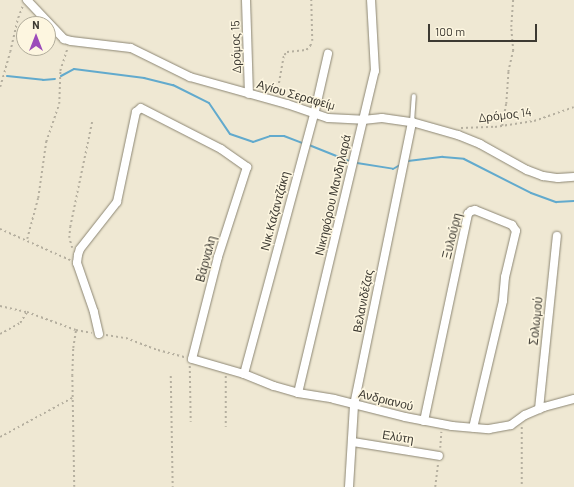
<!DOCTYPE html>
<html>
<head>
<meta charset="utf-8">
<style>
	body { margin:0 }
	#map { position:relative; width:574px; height:487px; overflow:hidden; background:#efe8d3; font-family:Barlow,sans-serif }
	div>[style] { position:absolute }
	.stream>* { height:2px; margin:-1px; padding:0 1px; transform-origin:1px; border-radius:1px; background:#62aacd }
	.path>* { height:1.5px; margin-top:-0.75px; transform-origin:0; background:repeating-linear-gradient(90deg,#b5af9f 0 2px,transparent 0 5px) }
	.roads { filter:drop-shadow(0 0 1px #8c8673) drop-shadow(0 0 1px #8c8673) }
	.lane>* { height:4px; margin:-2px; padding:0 2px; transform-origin:2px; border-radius:2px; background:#fff }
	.street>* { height:8px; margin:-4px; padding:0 4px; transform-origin:4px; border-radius:4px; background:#fff }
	span { translate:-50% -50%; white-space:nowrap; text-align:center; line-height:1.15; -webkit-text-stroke:3px #fdf6e0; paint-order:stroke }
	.street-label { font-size:12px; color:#3d3a32 }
	.north { position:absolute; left:16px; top:16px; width:40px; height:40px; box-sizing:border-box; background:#fdf6e0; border:1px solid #b0ab9a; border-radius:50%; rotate:0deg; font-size:11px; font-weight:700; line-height:16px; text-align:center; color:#3d3a32 }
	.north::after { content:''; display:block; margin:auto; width:14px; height:18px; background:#9c4bba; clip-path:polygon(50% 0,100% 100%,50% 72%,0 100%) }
	.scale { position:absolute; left:428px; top:24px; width:109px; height:18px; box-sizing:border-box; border:2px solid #3d3a32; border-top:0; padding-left:5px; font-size:12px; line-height:14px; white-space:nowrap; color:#3d3a32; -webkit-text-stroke:3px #fdf6e0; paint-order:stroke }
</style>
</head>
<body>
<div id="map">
	<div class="stream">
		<i style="left:7px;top:76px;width:36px;rotate:6deg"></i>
		<i style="left:43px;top:80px;width:12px;rotate:-5deg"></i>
		<i style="left:61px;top:76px;width:15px;rotate:-28deg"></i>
		<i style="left:74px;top:69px;width:71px;rotate:7.3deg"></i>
		<i style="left:144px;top:78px;width:30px;rotate:14deg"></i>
		<i style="left:173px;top:85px;width:40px;rotate:26.6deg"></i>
		<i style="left:209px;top:103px;width:37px;rotate:56deg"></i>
		<i style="left:230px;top:134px;width:24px;rotate:19deg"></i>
		<i style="left:253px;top:142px;width:18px;rotate:-19deg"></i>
		<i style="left:270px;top:136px;width:14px"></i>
		<i style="left:284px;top:136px;width:22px;rotate:21deg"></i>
		<i style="left:309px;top:145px;width:43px;rotate:21.8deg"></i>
		<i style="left:408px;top:161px;width:35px;rotate:-7deg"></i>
		<i style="left:443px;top:157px;width:21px;rotate:5deg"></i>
		<i style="left:464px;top:159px;width:75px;rotate:26.9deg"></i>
		<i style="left:531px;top:193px;width:27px;rotate:20deg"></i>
		<i style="left:556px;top:202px;width:18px;rotate:-3deg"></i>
		<i style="left:357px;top:163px;width:36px;rotate:9deg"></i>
		<i style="left:393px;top:169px;width:8px;rotate:-30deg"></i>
	</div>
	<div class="path">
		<i style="left:0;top:87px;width:36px;rotate:-74deg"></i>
		<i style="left:10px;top:52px;width:35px;rotate:-77deg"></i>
		<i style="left:18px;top:18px;width:14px;rotate:-69deg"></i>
		<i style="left:277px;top:93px;width:39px;rotate:-80deg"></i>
		<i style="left:284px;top:55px;width:4px;rotate:-45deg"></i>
		<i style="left:287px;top:52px;width:19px;rotate:-6deg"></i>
		<i style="left:306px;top:50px;width:6px;rotate:-45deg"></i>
		<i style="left:310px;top:46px;width:5px;rotate:-68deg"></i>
		<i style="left:312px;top:41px;width:41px;rotate:-91.4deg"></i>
		<i style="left:502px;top:126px;width:22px;rotate:-80deg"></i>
		<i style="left:506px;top:104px;width:32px;rotate:-86deg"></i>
		<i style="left:508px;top:72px;width:22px;rotate:-77deg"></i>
		<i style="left:513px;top:51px;width:24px;rotate:-95deg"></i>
		<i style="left:511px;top:27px;width:27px;rotate:-86deg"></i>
		<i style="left:461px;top:128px;width:34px;rotate:-2deg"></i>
		<i style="left:495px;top:127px;width:39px;rotate:-9deg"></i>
		<i style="left:534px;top:121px;width:42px;rotate:-19.3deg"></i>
		<i style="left:0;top:229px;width:77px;rotate:23.9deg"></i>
		<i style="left:27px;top:239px;width:42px;rotate:-75deg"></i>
		<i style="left:38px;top:198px;width:57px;rotate:-81.9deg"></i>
		<i style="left:46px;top:142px;width:40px;rotate:-71.1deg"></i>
		<i style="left:59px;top:104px;width:33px;rotate:-88deg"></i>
		<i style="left:60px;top:71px;width:25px;rotate:-72deg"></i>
		<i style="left:72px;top:248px;width:10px;rotate:-107deg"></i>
		<i style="left:69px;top:238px;width:11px;rotate:-85deg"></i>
		<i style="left:70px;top:227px;width:107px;rotate:-78.2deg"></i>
		<i style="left:0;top:306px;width:28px;rotate:13deg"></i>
		<i style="left:27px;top:312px;width:52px;rotate:20.2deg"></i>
		<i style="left:76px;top:330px;width:16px;rotate:11deg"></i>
		<i style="left:0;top:334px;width:23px;rotate:-29deg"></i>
		<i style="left:20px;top:323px;width:13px;rotate:-58deg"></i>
		<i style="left:106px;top:335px;width:20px;rotate:9deg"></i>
		<i style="left:126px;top:338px;width:34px;rotate:21deg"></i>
		<i style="left:158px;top:350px;width:28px;rotate:15deg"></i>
		<i style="left:190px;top:366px;width:56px;rotate:89deg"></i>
		<i style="left:171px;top:376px;width:111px;rotate:89deg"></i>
		<i style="left:226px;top:376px;width:51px;rotate:90deg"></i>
		<i style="left:522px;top:427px;width:60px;rotate:90deg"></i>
		<i style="left:0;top:437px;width:82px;rotate:-28.4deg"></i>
		<i style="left:440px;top:448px;width:16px;rotate:-86deg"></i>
		<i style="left:74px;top:487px;width:111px;rotate:-91deg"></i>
		<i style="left:72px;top:376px;width:28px;rotate:-88deg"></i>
		<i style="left:73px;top:348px;width:18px;rotate:-81deg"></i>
		<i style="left:435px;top:487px;width:23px;rotate:-83deg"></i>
	</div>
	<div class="roads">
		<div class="lane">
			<i style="left:412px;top:122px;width:26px;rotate:-86deg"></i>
		</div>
		<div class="street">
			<i style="left:27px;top:0;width:54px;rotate:46.5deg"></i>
			<i style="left:64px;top:39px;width:7px;rotate:16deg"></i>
			<i style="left:71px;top:41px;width:60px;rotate:6.7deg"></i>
			<i style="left:131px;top:48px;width:66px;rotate:26.2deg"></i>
			<i style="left:190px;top:77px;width:101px;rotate:15.6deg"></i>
			<i style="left:287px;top:104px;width:43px;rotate:18.9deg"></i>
			<i style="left:328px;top:118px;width:35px;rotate:3deg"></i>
			<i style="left:363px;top:120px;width:19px;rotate:-6deg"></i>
			<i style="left:382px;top:118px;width:30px;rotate:8deg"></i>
			<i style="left:412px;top:122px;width:48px;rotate:15.8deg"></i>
			<i style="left:458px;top:135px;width:24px;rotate:22deg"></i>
			<i style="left:480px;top:144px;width:54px;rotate:29deg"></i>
			<i style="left:527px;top:170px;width:17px;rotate:21deg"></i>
			<i style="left:543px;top:176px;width:15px;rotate:8deg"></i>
			<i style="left:558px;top:178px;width:16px;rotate:-4deg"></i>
			<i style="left:246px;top:0;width:94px;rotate:88.2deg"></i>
			<i style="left:99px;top:334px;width:23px;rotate:-103deg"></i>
			<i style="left:94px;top:312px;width:52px;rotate:-109.1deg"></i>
			<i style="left:77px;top:263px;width:8px;rotate:-83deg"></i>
			<i style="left:78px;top:255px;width:6px;rotate:-72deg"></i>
			<i style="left:80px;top:249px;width:60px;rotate:-51.8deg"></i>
			<i style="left:117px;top:202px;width:92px;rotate:-78.1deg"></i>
			<i style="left:136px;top:112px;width:6px;rotate:-39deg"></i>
			<i style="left:141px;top:108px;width:90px;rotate:27.1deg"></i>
			<i style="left:221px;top:149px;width:32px;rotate:35deg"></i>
			<i style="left:247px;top:167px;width:95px;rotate:107.9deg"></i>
			<i style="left:218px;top:257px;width:105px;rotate:104.3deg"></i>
			<i style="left:192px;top:359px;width:54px;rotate:16.1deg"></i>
			<i style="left:244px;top:374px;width:32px;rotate:22deg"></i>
			<i style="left:274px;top:386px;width:25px;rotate:16deg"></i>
			<i style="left:298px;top:393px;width:36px;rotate:9deg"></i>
			<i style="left:334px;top:399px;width:73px;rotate:14.2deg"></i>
			<i style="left:405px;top:417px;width:48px;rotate:10.8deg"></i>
			<i style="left:452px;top:426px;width:37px;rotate:5deg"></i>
			<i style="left:489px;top:429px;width:22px;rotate:-10deg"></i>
			<i style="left:511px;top:425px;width:17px;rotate:-36deg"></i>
			<i style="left:525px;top:415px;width:21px;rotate:-23deg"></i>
			<i style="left:544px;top:407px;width:31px;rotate:-15deg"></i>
			<i style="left:244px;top:374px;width:268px;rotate:-74.9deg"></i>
			<i style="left:314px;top:115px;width:63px;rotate:-77.1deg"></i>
			<i style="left:298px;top:393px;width:331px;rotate:-76.6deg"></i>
			<i style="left:375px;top:71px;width:71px;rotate:-93.2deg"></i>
			<i style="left:539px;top:409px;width:174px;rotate:-84.1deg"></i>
			<i style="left:424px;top:421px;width:212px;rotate:-78deg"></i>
			<i style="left:468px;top:214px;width:4px;rotate:-45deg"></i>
			<i style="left:471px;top:211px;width:4px;rotate:-14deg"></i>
			<i style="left:475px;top:210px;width:40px;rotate:22deg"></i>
			<i style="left:512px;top:225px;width:7px;rotate:56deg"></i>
			<i style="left:516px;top:231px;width:47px;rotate:103.4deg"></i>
			<i style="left:505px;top:277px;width:24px;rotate:95deg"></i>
			<i style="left:503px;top:301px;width:130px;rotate:103.3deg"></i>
			<i style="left:353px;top:442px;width:87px;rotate:9.2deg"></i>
			<i style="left:349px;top:487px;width:82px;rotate:-86.5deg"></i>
			<i style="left:354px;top:405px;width:289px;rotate:-78.4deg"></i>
		</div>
	</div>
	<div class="street-label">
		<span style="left:236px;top:47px;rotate:-92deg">Δρόμος 15</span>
		<span style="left:296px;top:95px;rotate:16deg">Αγίου Σεραφείμ</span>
		<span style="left:505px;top:115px;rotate:-7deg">Δρόμος 14</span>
		<span style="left:333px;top:195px;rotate:-77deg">Νικηφόρου Μανδηλαρά</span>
		<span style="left:275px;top:211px;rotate:-75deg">Νικ.Καζαντζάκη</span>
		<span style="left:452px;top:236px;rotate:-76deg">Ξυλούρη</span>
		<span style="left:206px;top:259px;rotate:-75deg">Βάρναλη</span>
		<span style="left:363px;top:301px;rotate:-79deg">Βελανιδέζας</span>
		<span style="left:536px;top:321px;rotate:-84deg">Σολωμού</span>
		<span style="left:386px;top:400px;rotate:14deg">Ανδριανού</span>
		<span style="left:398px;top:437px;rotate:9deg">Ελύτη</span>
	</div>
	<div class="north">N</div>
	<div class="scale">100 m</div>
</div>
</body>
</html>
